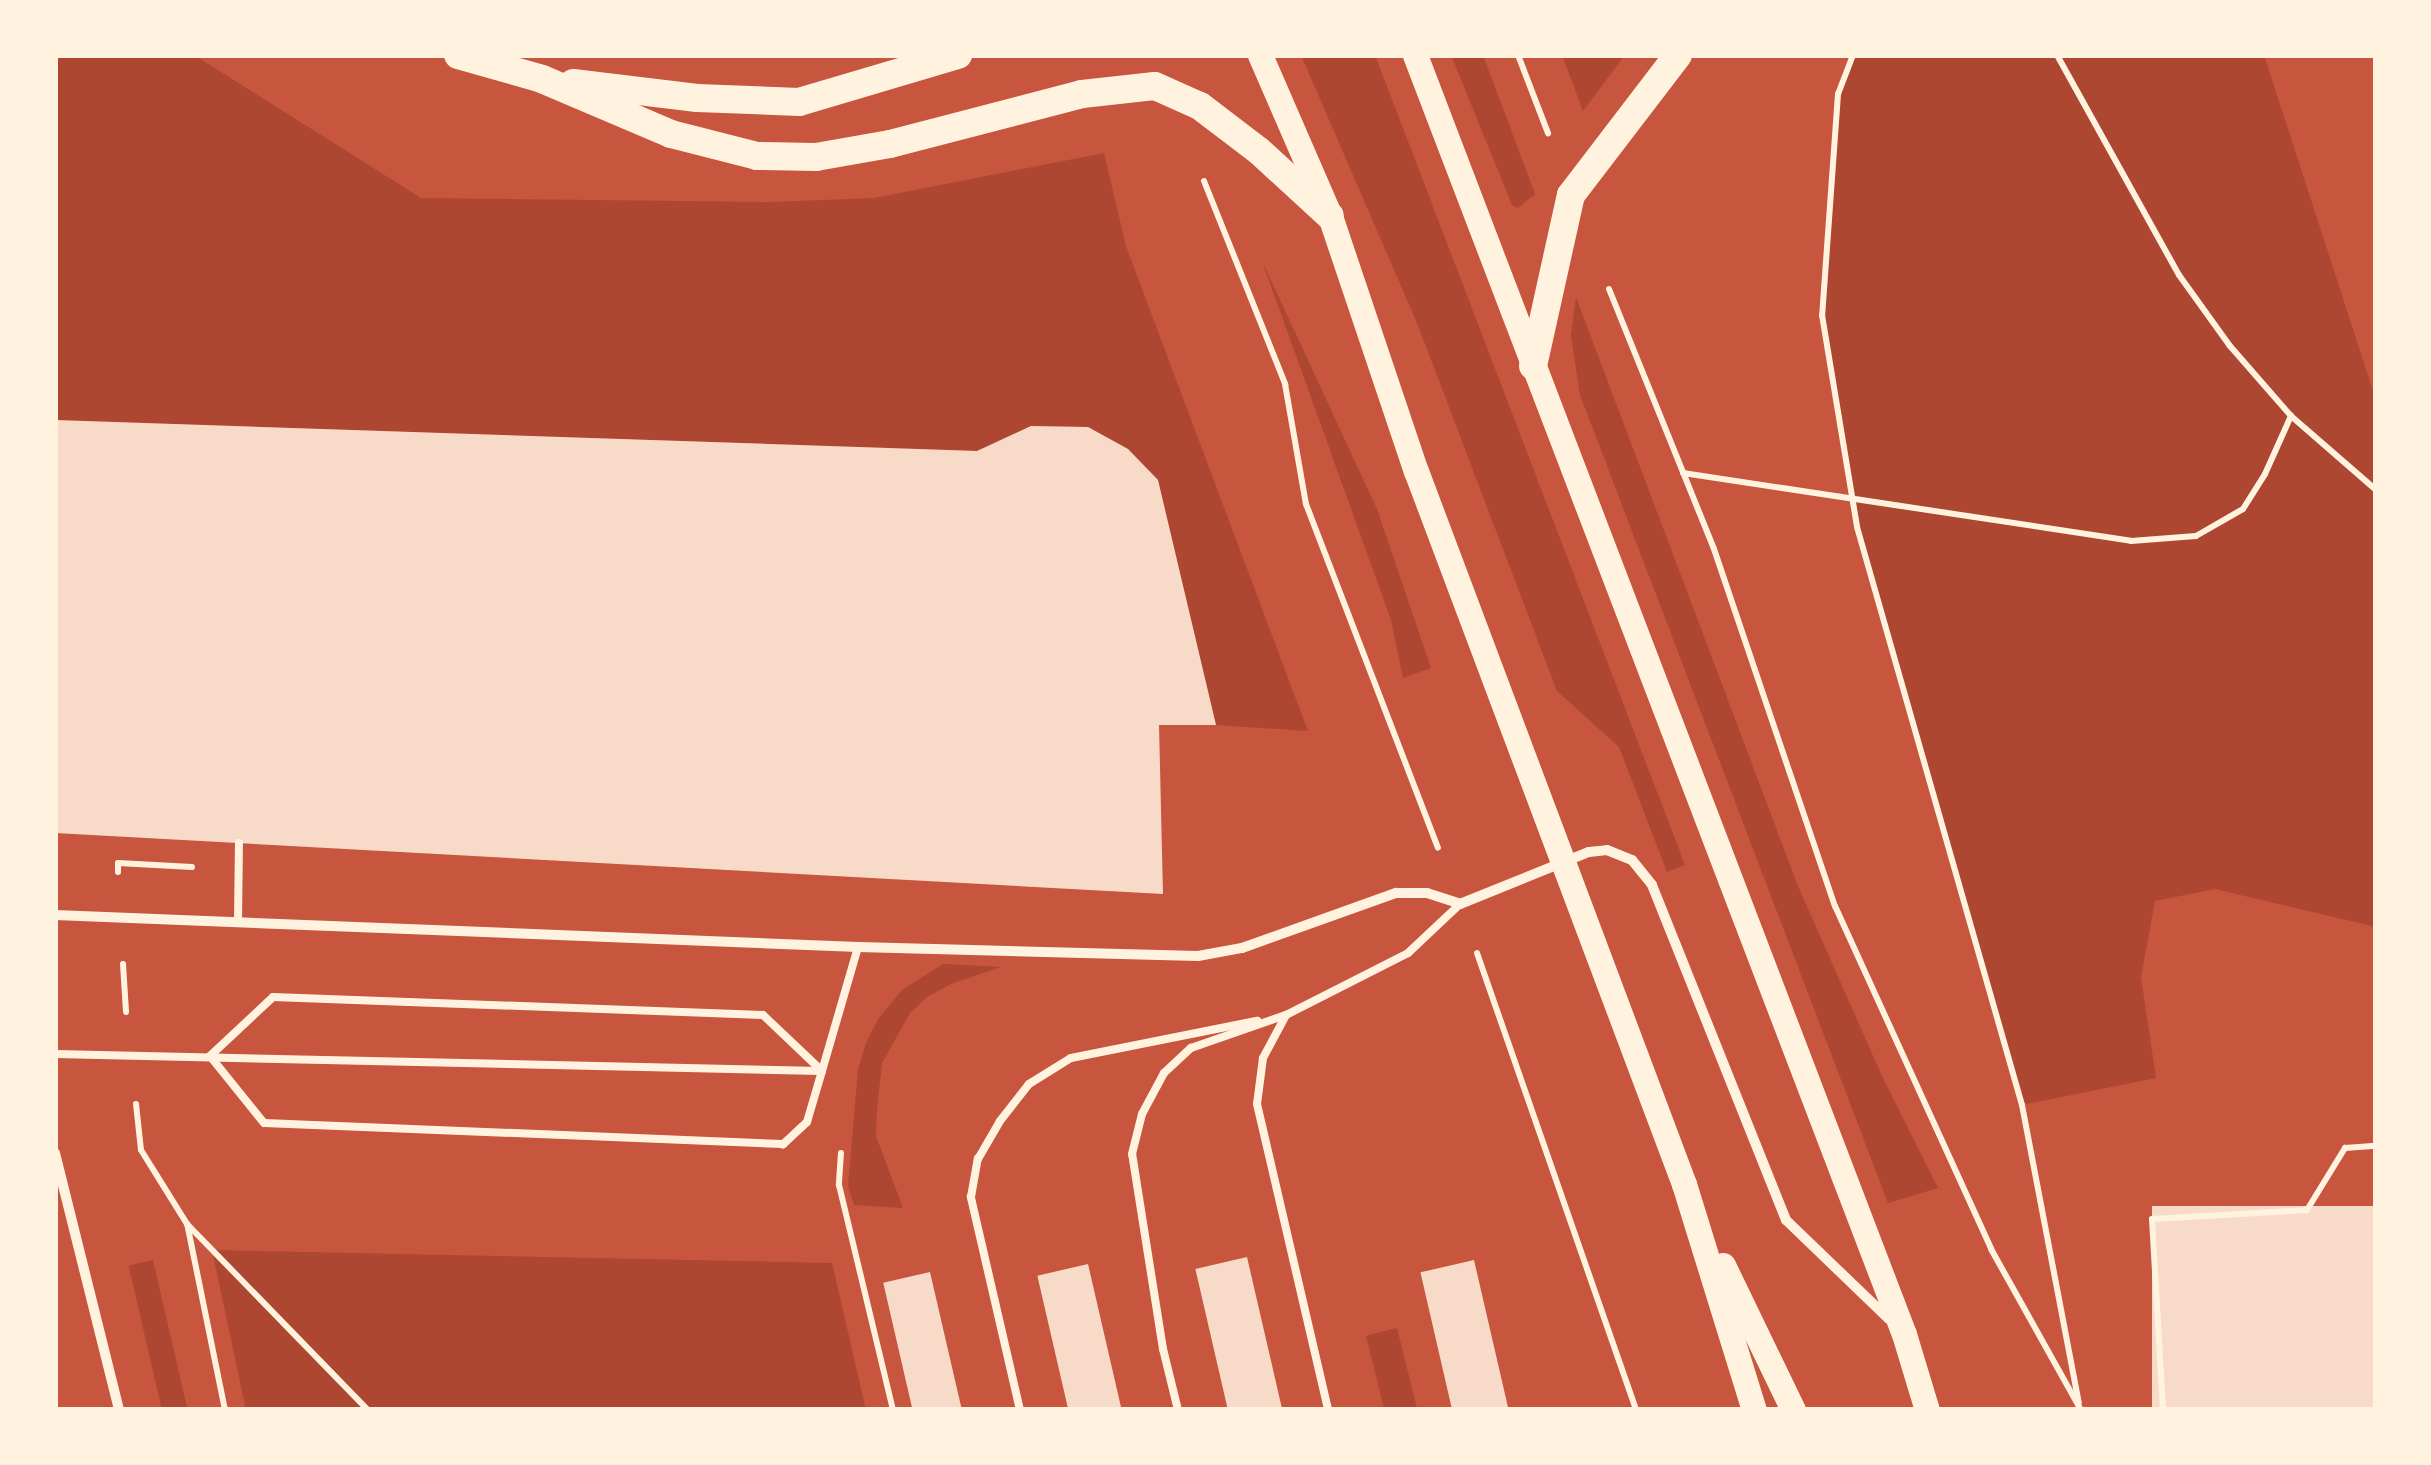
<!DOCTYPE html>
<html>
<head>
<meta charset="utf-8">
<style>
	body { margin:0 }
	#map { position:relative; width:2431px; height:1465px; overflow:hidden; background:#c8553d; font-family:"Zilla Slab",serif }
	div>[style] { position:absolute }
	.green>* { inset:0; background:#ae4732; transform-origin:0 0 }
	.building>* { inset:0; background:#f7dbc8; transform-origin:0 0 }
	.path>* { height:6px; margin:-3px; padding:0 3px; transform-origin:3px; border-radius:3px; background:#fff3e0 }
	.service>* { height:8px; margin:-4px; padding:0 4px; transform-origin:4px; border-radius:4px; background:#fff3e0 }
	.minor>* { height:10px; margin:-5px; padding:0 5px; transform-origin:5px; border-radius:5px; background:#fff3e0 }
	.primary>* { height:25px; margin:-12.5px; padding:0 12.5px; transform-origin:12.5px; border-radius:12.5px; background:#fff3e0 }
	.trunk>* { height:28px; margin:-14px; padding:0 14px; transform-origin:14px; border-radius:14px; background:#fff3e0 }
	span { translate:-50% -50%; white-space:nowrap; text-align:center; line-height:1.15; -webkit-text-stroke:9px #fff3e0; paint-order:stroke }
	.frame { position:absolute; inset:0; border:58px solid #fff3e0; pointer-events:none }
</style>
</head>
<body>
<div id="map">
	<div class="green">
		<i style="clip-path:polygon(55px 55px,194px 55px,421px 198px,772px 202px,874px 198px,1104px 153px,1126px 246px,1308px 731px,1216px 725px,1158px 480px,1128px 449px,1088px 427px,1031px 426px,977px 451px,55px 420px)"></i>
		<i style="clip-path:polygon(1301px 55px,1375px 55px,1685px 865px,1667px 872px,1619px 747px,1557px 691px,1417px 323px)"></i>
		<i style="clip-path:polygon(1451px 55px,1483px 55px,1535px 194px,1518px 208px,1512px 205px)"></i>
		<i style="clip-path:polygon(1562px 55px,1625px 55px,1583px 111px)"></i>
		<i style="clip-path:polygon(1853px 55px,2264px 55px,2376px 400px,2376px 927px,2215px 889px,2155px 901px,2141px 977px,2156px 1078px,2022px 1105px,1857px 527px,1822px 315px,1838px 94px)"></i>
		<i style="clip-path:polygon(1262px 261px,1377px 509px,1431px 668px,1403px 678px,1391px 620px)"></i>
		<i style="clip-path:polygon(1576px 297px,1798px 886px,1881px 1074px,1938px 1188px,1888px 1203px,1580px 395px,1571px 335px)"></i>
		<i style="clip-path:polygon(943px 964px,1001px 967px,951px 984px,927px 997px,910px 1013px,882px 1063px,877px 1109px,876px 1136px,903px 1208px,854px 1205px,848px 1186px,858px 1069px,866px 1043px,878px 1019px,902px 990px)"></i>
		<i style="clip-path:polygon(212px 1250px,832px 1263px,866px 1410px,246px 1410px)"></i>
		<i style="left:153px;top:1260px;width:154px;height:25px;rotate:77deg"></i>
		<i style="left:1397px;top:1328px;width:84px;height:32px;rotate:76deg"></i>
	</div>
	<div class="building">
		<i style="clip-path:polygon(55px 420px,977px 451px,1031px 426px,1088px 427px,1128px 449px,1158px 480px,1216px 725px,1159px 725px,1163px 894px,55px 833px)"></i>
		<i style="left:2376px;top:1206px;width:204px;height:224px;rotate:90deg"></i>
		<i style="left:1247px;top:1257px;width:157px;height:53px;rotate:77deg"></i>
		<i style="left:1474px;top:1260px;width:154px;height:55px;rotate:77deg"></i>
		<i style="left:1088px;top:1264px;width:150px;height:52px;rotate:77deg"></i>
		<i style="left:930px;top:1272px;width:142px;height:48px;rotate:77deg"></i>
	</div>
	<div class="path">
		<i style="left:1518px;top:55px;width:84px;rotate:69deg"></i>
		<i style="left:1853px;top:55px;width:42px;rotate:111deg"></i>
		<i style="left:1838px;top:94px;width:222px;rotate:94.1deg"></i>
		<i style="left:1822px;top:315px;width:215px;rotate:80.6deg"></i>
		<i style="left:1857px;top:527px;width:601px;rotate:74.07deg"></i>
		<i style="left:2022px;top:1105px;width:303px;rotate:79.2deg"></i>
		<i style="left:2057px;top:55px;width:252px;rotate:61deg"></i>
		<i style="left:2179px;top:275px;width:87px;rotate:54.3deg"></i>
		<i style="left:2230px;top:346px;width:93px;rotate:48.9deg"></i>
		<i style="left:2291px;top:416px;width:113px;rotate:41deg"></i>
		<i style="left:1204px;top:181px;width:219px;rotate:68.2deg"></i>
		<i style="left:1285px;top:384px;width:122px;rotate:80.1deg"></i>
		<i style="left:1306px;top:504px;width:368px;rotate:69deg"></i>
		<i style="left:1609px;top:289px;width:280px;rotate:68deg"></i>
		<i style="left:1714px;top:549px;width:377px;rotate:71.3deg"></i>
		<i style="left:1835px;top:906px;width:377px;rotate:65.5deg"></i>
		<i style="left:1991px;top:1249px;width:184px;rotate:60.8deg"></i>
		<i style="left:1683px;top:473px;width:453px;rotate:8.6deg"></i>
		<i style="left:2131px;top:541px;width:65px;rotate:-4.4deg"></i>
		<i style="left:2196px;top:536px;width:54px;rotate:-29.9deg"></i>
		<i style="left:2243px;top:509px;width:41px;rotate:-57.8deg"></i>
		<i style="left:2265px;top:474px;width:64px;rotate:-65.9deg"></i>
		<i style="left:118px;top:872px;width:9px;rotate:-90deg"></i>
		<i style="left:118px;top:863px;width:74px;rotate:3.1deg"></i>
		<i style="left:1477px;top:953px;width:484px;rotate:70.8deg"></i>
		<i style="left:123px;top:964px;width:48px;rotate:86.4deg"></i>
		<i style="left:136px;top:1104px;width:46px;rotate:83.8deg"></i>
		<i style="left:141px;top:1150px;width:87px;rotate:58.1deg"></i>
		<i style="left:841px;top:1153px;width:32px;rotate:94deg"></i>
		<i style="left:839px;top:1185px;width:231px;rotate:76.5deg"></i>
		<i style="left:225px;top:1410px;width:190px;rotate:-101.5deg"></i>
		<i style="left:187px;top:1224px;width:260px;rotate:45.8deg"></i>
		<i style="left:2163px;top:1410px;width:191px;rotate:-93.3deg"></i>
		<i style="left:2152px;top:1219px;width:155px;rotate:-3.3deg"></i>
		<i style="left:2307px;top:1210px;width:73px;rotate:-58.5deg"></i>
		<i style="left:2345px;top:1148px;width:31px;rotate:-4deg"></i>
	</div>
	<div class="service">
		<i style="left:238px;top:921px;width:78px;rotate:-89.3deg"></i>
		<i style="left:273px;top:997px;width:490px;rotate:2.1deg"></i>
		<i style="left:763px;top:1015px;width:81px;rotate:43.5deg"></i>
		<i style="left:822px;top:1071px;width:53px;rotate:106.4deg"></i>
		<i style="left:807px;top:1122px;width:33px;rotate:137deg"></i>
		<i style="left:783px;top:1144px;width:519px;rotate:-177.68deg"></i>
		<i style="left:264px;top:1123px;width:86px;rotate:-128.9deg"></i>
		<i style="left:210px;top:1056px;width:86px;rotate:-43.1deg"></i>
		<i style="left:1286px;top:1015px;width:49px;rotate:118.1deg"></i>
		<i style="left:1263px;top:1058px;width:46px;rotate:97.4deg"></i>
		<i style="left:1257px;top:1104px;width:314px;rotate:76.9deg"></i>
		<i style="left:55px;top:1054px;width:767px;rotate:1.27deg"></i>
		<i style="left:822px;top:1071px;width:129px;rotate:-73.8deg"></i>
		<i style="left:1020px;top:1410px;width:219px;rotate:-103deg"></i>
		<i style="left:971px;top:1197px;width:39px;rotate:-80deg"></i>
		<i style="left:978px;top:1159px;width:44px;rotate:-59.9deg"></i>
		<i style="left:1000px;top:1121px;width:47px;rotate:-51.9deg"></i>
		<i style="left:1029px;top:1084px;width:49px;rotate:-31.8deg"></i>
		<i style="left:1071px;top:1058px;width:190px;rotate:-11.3deg"></i>
		<i style="left:1178px;top:1410px;width:63px;rotate:-103.8deg"></i>
		<i style="left:1163px;top:1349px;width:197px;rotate:-99deg"></i>
		<i style="left:1132px;top:1154px;width:41px;rotate:-76deg"></i>
		<i style="left:1142px;top:1114px;width:47px;rotate:-61.8deg"></i>
		<i style="left:1164px;top:1073px;width:37px;rotate:-43deg"></i>
		<i style="left:1191px;top:1048px;width:101px;rotate:-19.2deg"></i>
		<i style="left:1286px;top:1015px;width:137px;rotate:-26.9deg"></i>
		<i style="left:1408px;top:953px;width:71px;rotate:-43.3deg"></i>
	</div>
	<div class="minor">
		<i style="left:55px;top:915px;width:804px;rotate:2.28deg"></i>
		<i style="left:858px;top:947px;width:340px;rotate:1.5deg"></i>
		<i style="left:1198px;top:956px;width:45px;rotate:-10.3deg"></i>
		<i style="left:1242px;top:948px;width:164px;rotate:-19.7deg"></i>
		<i style="left:1396px;top:893px;width:31px"></i>
		<i style="left:1427px;top:893px;width:35px;rotate:18deg"></i>
		<i style="left:1460px;top:904px;width:139px;rotate:-22deg"></i>
		<i style="left:1589px;top:852px;width:18px;rotate:-6deg"></i>
		<i style="left:1607px;top:850px;width:27px;rotate:22deg"></i>
		<i style="left:1632px;top:860px;width:32px;rotate:51deg"></i>
		<i style="left:1652px;top:885px;width:361px;rotate:68.2deg"></i>
		<i style="left:1786px;top:1220px;width:143px;rotate:43.9deg"></i>
		<i style="left:55px;top:1153px;width:265px;rotate:76deg"></i>
	</div>
	<div class="primary">
		<i style="left:1260px;top:55px;width:176px;rotate:66.5deg"></i>
		<i style="left:1330px;top:216px;width:269px;rotate:71.4deg"></i>
		<i style="left:1416px;top:471px;width:762px;rotate:69.4deg"></i>
		<i style="left:1684px;top:1184px;width:237px;rotate:72.8deg"></i>
		<i style="left:1415px;top:55px;width:1369px;rotate:69.08deg"></i>
		<i style="left:1904px;top:1334px;width:79px;rotate:73.2deg"></i>
		<i style="left:1723px;top:1265px;width:161px;rotate:64.2deg"></i>
	</div>
	<div class="trunk">
		<i style="left:458px;top:55px;width:87px;rotate:15.9deg"></i>
		<i style="left:542px;top:79px;width:140px;rotate:23.1deg"></i>
		<i style="left:671px;top:134px;width:89px;rotate:14.3deg"></i>
		<i style="left:757px;top:156px;width:59px;rotate:1deg"></i>
		<i style="left:816px;top:157px;width:75px;rotate:-10deg"></i>
		<i style="left:890px;top:144px;width:198px;rotate:-14.6deg"></i>
		<i style="left:1082px;top:94px;width:73px;rotate:-6.3deg"></i>
		<i style="left:1155px;top:86px;width:49px;rotate:24deg"></i>
		<i style="left:1200px;top:106px;width:74px;rotate:37.3deg"></i>
		<i style="left:1259px;top:151px;width:96px;rotate:42.5deg"></i>
		<i style="left:573px;top:83px;width:125px;rotate:6.9deg"></i>
		<i style="left:697px;top:98px;width:102px;rotate:2.2deg"></i>
		<i style="left:799px;top:102px;width:166px;rotate:-16.5deg"></i>
		<i style="left:1533px;top:366px;width:175px;rotate:-77.5deg"></i>
		<i style="left:1571px;top:195px;width:176px;rotate:-52.6deg"></i>
	</div>
	<div class="frame"></div>
</div>
</body>
</html>
